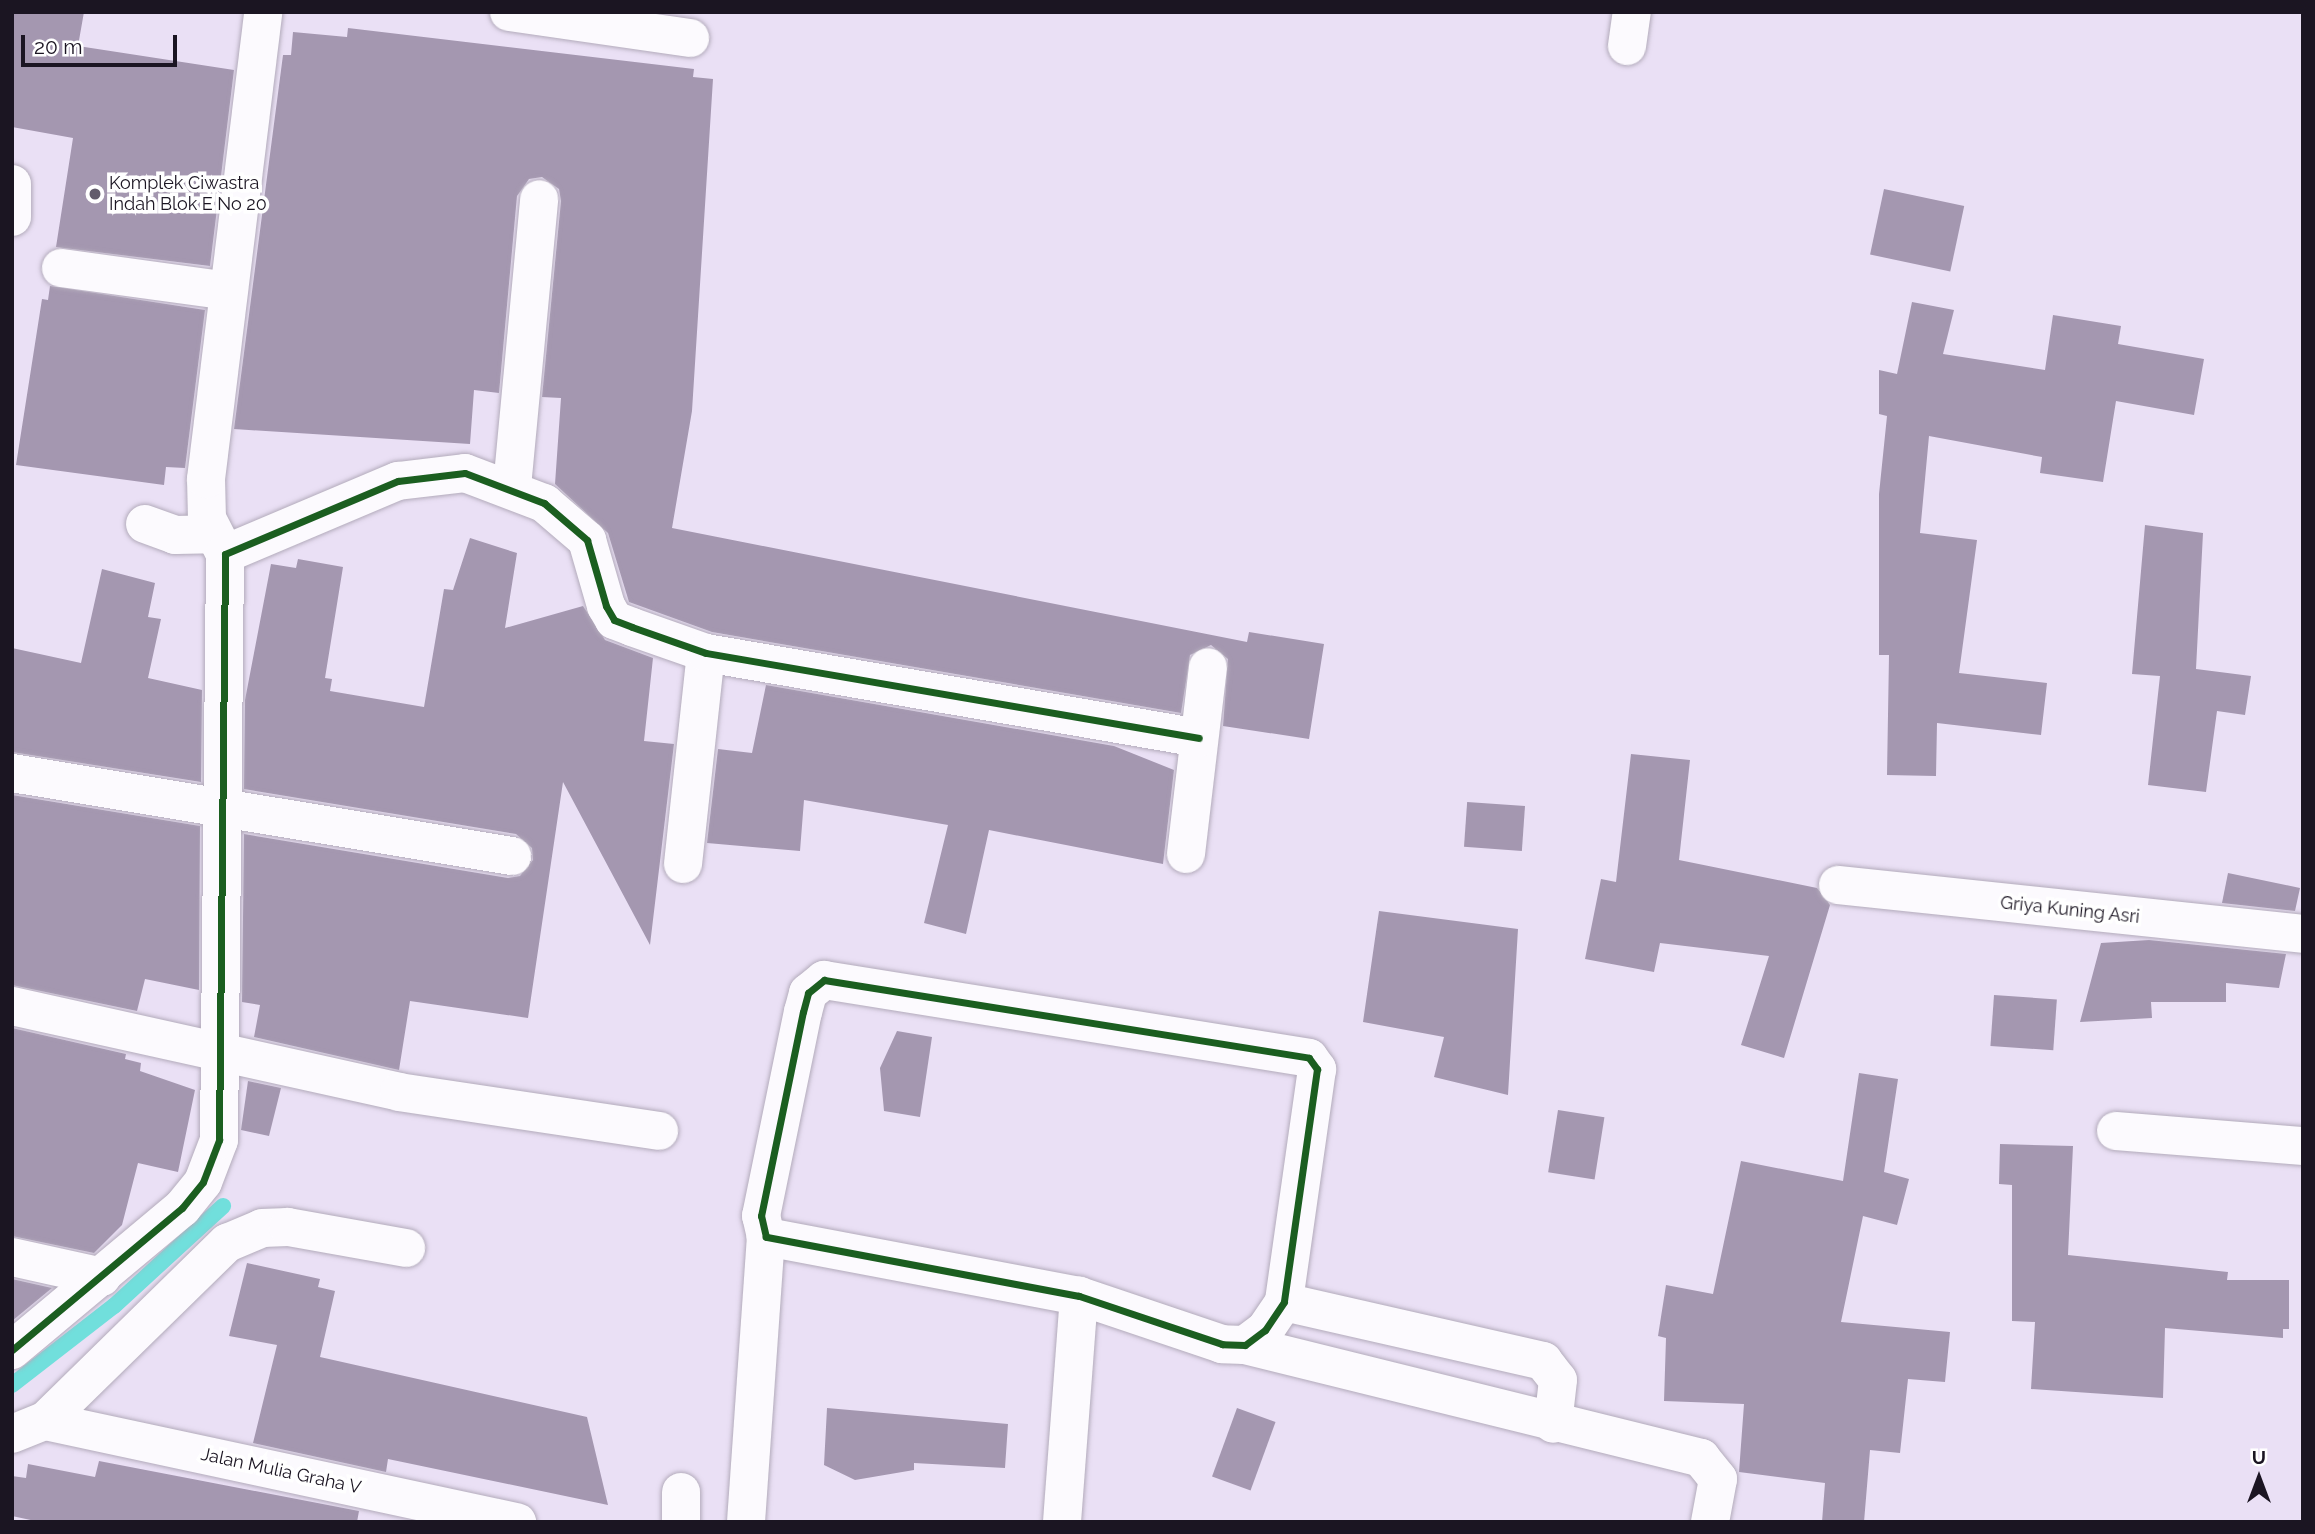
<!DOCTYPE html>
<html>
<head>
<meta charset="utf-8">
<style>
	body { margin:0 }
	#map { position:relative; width:2315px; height:1534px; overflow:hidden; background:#eae0f5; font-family:Raleway,sans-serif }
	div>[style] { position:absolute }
	.stream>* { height:16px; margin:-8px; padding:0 8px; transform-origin:8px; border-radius:8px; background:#71dfdc }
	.building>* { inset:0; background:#a497b0; transform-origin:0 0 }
	.roads { filter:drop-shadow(0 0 2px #b3abbb) drop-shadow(0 0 2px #b3abbb) }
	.minor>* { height:38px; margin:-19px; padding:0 19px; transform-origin:19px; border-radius:19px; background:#fcfafe }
	.cycleway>* { height:7px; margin:-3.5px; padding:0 3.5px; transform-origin:3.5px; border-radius:3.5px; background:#1b5e20 }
	.dots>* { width:19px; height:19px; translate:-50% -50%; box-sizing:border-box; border:4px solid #fff; border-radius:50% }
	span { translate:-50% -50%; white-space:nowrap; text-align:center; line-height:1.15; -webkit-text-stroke:7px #fff; paint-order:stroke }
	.poi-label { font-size:18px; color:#1b1522 }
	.left { translate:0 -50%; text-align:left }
	.street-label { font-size:18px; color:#1b1522 }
	.frame { position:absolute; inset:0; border:14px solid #1b1522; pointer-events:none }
	.north { position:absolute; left:2224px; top:1443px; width:70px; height:70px; -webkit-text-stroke:5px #fff; paint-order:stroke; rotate:0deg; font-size:19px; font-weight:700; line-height:28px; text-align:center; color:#1b1522 }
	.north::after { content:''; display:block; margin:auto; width:24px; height:32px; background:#1b1522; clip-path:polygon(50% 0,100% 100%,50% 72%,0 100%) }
	.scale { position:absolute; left:21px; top:35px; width:156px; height:32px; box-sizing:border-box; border:4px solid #1b1522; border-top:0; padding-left:9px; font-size:21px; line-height:24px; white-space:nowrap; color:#1b1522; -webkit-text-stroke:5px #fff; paint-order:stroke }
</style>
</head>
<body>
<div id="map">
	<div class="stream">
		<i style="left:12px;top:1385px;width:129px;rotate:-37.8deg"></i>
		<i style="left:114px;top:1306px;width:148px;rotate:-42.5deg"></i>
	</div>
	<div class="building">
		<i style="clip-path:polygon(12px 12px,84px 12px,78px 46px,234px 70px,210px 266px,56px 247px,73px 138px,12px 127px)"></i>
		<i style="clip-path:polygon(348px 28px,694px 69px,693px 77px,713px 79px,692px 411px,672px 528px,1247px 642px,1249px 632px,1324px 644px,1309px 739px,1223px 726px,1228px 659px,1211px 645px,1190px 655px,1181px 713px,712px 632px,629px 602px,608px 533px,555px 484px,561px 398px,542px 397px,561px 201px,559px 189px,542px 177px,529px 179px,517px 196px,499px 393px,474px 390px,470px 444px,234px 429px,283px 55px,291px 55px,293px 32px,347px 37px)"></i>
		<i style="left:1884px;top:189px;width:82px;height:67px;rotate:12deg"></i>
		<i style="clip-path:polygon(50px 286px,205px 310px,185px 468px,166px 467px,164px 485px,16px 465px,42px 299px,48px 300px)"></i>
		<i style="clip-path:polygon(1912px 302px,1954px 310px,1943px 354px,2045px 370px,2053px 315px,2121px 326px,2118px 344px,2204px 359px,2194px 415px,2116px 401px,2103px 482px,2040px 473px,2042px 457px,1929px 436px,1920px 533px,1977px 540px,1959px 673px,2047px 683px,2041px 735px,1937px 723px,1936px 776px,1887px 775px,1889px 655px,1879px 655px,1879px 494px,1887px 416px,1879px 414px,1879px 370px,1897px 374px)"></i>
		<i style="clip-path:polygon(2145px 525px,2203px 533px,2196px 669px,2251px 676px,2245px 715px,2217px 711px,2206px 792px,2148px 785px,2160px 676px,2132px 674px)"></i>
		<i style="clip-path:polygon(470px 538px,517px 553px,505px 628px,583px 606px,605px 640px,653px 658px,644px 741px,674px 744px,650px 945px,563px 782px,528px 1018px,410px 1001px,399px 1070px,254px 1037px,260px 1005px,242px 1002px,244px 834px,508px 878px,520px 876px,533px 860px,532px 848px,516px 834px,244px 789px,245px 700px,271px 564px,296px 568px,298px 559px,343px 567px,325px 678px,332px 679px,330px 691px,424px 707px,444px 589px,453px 590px)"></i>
		<i style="clip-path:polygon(102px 569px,155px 583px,148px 617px,161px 619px,148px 678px,202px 690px,201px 782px,12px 752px,12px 648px,81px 663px)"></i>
		<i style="clip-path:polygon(766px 685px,1114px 746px,1174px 770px,1163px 864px,989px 830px,966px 934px,924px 923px,948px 825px,804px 800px,800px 851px,707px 843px,718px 749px,752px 753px)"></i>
		<i style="clip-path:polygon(1631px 754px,1690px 760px,1679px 860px,1817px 888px,1830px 905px,1784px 1058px,1741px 1045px,1769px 956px,1660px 943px,1654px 972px,1585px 959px,1601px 879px,1616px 882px)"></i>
		<i style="clip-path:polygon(12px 795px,200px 826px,199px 990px,145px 979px,137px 1011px,12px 985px)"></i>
		<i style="left:1525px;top:806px;width:45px;height:58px;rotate:94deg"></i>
		<i style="clip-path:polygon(2228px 873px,2300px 888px,2295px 911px,2222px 903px)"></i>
		<i style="clip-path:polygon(1379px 911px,1518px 929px,1508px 1095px,1434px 1077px,1444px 1037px,1363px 1022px)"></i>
		<i style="clip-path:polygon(2149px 940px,2286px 954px,2279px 988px,2226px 983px,2226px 1002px,2151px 1002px,2152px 1018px,2080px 1022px,2101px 943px)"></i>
		<i style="left:1994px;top:995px;width:63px;height:51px;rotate:4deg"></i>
		<i style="clip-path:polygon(12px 1028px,126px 1054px,125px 1059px,141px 1063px,140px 1071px,195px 1090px,178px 1172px,138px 1163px,122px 1225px,94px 1253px,12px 1236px)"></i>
		<i style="clip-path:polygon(897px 1031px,932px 1037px,920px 1117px,884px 1111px,880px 1068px)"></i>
		<i style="clip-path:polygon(1859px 1073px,1898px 1079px,1884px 1172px,1909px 1179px,1897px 1225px,1863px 1216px,1841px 1322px,1950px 1332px,1945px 1382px,1908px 1379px,1900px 1453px,1870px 1450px,1864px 1522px,1822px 1522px,1825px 1483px,1739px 1472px,1744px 1404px,1664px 1401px,1666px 1338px,1658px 1336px,1666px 1285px,1713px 1294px,1741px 1161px,1843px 1181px)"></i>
		<i style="clip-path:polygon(248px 1081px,281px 1088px,269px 1136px,241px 1130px)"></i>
		<i style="left:1558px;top:1110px;width:47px;height:63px;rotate:9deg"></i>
		<i style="clip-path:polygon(2000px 1144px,2073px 1146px,2068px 1255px,2228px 1272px,2227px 1280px,2289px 1280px,2289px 1329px,2283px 1329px,2283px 1338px,2165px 1328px,2163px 1398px,2031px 1389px,2035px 1322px,2012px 1321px,2012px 1185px,1999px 1184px)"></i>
		<i style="clip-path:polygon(247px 1263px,320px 1279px,318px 1287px,335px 1291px,320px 1357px,587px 1417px,608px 1505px,388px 1459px,386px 1472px,253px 1443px,277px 1345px,229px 1336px)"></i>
		<i style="clip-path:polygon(12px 1279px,52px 1288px,12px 1321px)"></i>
		<i style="clip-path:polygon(827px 1408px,1008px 1424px,1005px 1468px,914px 1463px,914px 1470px,855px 1480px,824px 1465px)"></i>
		<i style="left:1237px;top:1408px;width:41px;height:73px;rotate:20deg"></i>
		<i style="clip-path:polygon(99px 1461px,359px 1511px,357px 1522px,40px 1522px,12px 1516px,12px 1476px,26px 1478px,28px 1464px,95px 1477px)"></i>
	</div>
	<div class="roads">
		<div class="minor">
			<i style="left:509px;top:12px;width:183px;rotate:8.2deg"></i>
			<i style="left:1627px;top:46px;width:34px;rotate:-82deg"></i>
			<i style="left:12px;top:184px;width:33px;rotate:90deg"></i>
			<i style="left:61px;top:268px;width:169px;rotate:7.8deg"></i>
			<i style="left:512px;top:487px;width:289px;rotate:-84.6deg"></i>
			<i style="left:145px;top:524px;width:32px;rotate:20deg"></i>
			<i style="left:175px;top:535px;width:39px;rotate:-1deg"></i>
			<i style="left:225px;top:554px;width:39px;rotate:-117deg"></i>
			<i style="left:207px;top:519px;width:40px;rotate:-91.4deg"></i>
			<i style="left:206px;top:479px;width:470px;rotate:-83deg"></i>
			<i style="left:12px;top:773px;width:507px;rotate:9.43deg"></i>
			<i style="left:1186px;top:854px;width:188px;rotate:-83.3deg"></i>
			<i style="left:683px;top:864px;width:212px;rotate:-83.8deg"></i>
			<i style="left:1838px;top:885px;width:468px;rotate:6deg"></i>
			<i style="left:824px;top:980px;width:491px;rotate:9.1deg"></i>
			<i style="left:1309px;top:1058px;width:14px;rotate:54deg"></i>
			<i style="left:1317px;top:1069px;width:235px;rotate:98.1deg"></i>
			<i style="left:1284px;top:1302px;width:34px;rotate:124deg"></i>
			<i style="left:1265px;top:1330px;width:25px;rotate:143deg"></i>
			<i style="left:1245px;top:1345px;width:23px;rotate:-178deg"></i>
			<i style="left:1222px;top:1344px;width:151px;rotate:-161.4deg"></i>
			<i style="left:1079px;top:1296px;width:319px;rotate:-169.3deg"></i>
			<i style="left:766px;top:1237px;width:22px;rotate:-103deg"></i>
			<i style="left:761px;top:1216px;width:208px;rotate:-78.4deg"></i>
			<i style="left:803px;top:1012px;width:20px;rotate:-75deg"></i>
			<i style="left:808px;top:993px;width:21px;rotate:-39deg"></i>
			<i style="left:12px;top:1006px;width:396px;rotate:12.5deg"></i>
			<i style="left:399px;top:1092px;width:263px;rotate:8.5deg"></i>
			<i style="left:2116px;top:1131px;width:188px;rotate:4.6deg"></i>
			<i style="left:12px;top:1257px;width:92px;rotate:12.5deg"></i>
			<i style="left:1284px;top:1302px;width:266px;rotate:12.8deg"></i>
			<i style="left:1543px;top:1361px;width:24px;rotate:52deg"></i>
			<i style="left:1558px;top:1380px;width:44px;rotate:96.5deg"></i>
			<i style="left:1245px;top:1345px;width:470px;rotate:13.9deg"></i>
			<i style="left:1701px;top:1458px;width:27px;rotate:51deg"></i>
			<i style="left:1718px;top:1479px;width:44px;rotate:100.5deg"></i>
			<i style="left:12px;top:1350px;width:222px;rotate:-39.9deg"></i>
			<i style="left:182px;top:1208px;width:33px;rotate:-51deg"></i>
			<i style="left:203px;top:1182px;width:45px;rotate:-69.1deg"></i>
			<i style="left:219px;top:1140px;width:586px;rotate:-89.41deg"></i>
			<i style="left:225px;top:554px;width:188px;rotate:-22.9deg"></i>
			<i style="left:398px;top:481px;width:67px;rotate:-6.8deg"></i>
			<i style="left:465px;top:473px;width:85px;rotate:20.8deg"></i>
			<i style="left:544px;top:503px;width:57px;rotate:40.7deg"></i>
			<i style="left:587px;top:540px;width:69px;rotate:73.9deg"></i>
			<i style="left:606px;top:606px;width:16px;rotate:60deg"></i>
			<i style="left:614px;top:620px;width:19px;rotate:21deg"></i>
			<i style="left:632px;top:627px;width:78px;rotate:19.4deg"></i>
			<i style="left:706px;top:653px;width:500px;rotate:9.78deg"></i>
			<i style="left:45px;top:1421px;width:483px;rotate:12.1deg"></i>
			<i style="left:12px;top:1434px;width:35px;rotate:-22deg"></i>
			<i style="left:45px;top:1421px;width:255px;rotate:-44.4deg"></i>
			<i style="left:227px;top:1243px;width:38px;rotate:-23deg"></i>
			<i style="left:262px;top:1228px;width:26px;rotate:-2deg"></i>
			<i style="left:288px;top:1227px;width:120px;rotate:10.1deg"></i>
			<i style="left:681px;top:1492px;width:30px;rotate:90deg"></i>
			<i style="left:746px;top:1522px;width:286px;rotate:-86deg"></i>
			<i style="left:1062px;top:1522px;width:227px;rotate:-85.7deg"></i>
		</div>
	</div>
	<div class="cycleway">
		<i style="left:824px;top:980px;width:491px;rotate:9.1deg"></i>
		<i style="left:1309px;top:1058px;width:14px;rotate:54deg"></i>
		<i style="left:1317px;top:1069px;width:235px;rotate:98.1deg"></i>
		<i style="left:1284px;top:1302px;width:34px;rotate:124deg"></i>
		<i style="left:1265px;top:1330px;width:25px;rotate:143deg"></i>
		<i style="left:1245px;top:1345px;width:23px;rotate:-178deg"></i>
		<i style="left:1222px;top:1344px;width:151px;rotate:-161.4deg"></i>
		<i style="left:1079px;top:1296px;width:319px;rotate:-169.3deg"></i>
		<i style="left:766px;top:1237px;width:22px;rotate:-103deg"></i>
		<i style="left:761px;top:1216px;width:208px;rotate:-78.4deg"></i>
		<i style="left:803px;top:1012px;width:20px;rotate:-75deg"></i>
		<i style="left:808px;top:993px;width:21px;rotate:-39deg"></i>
		<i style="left:12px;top:1350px;width:222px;rotate:-39.9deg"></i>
		<i style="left:182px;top:1208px;width:33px;rotate:-51deg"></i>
		<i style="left:203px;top:1182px;width:45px;rotate:-69.1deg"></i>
		<i style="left:219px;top:1140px;width:586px;rotate:-89.41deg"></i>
		<i style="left:225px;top:554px;width:188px;rotate:-22.9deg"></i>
		<i style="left:398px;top:481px;width:67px;rotate:-6.8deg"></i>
		<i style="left:465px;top:473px;width:85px;rotate:20.8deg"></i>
		<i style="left:544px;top:503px;width:57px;rotate:40.7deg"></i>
		<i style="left:587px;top:540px;width:69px;rotate:73.9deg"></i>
		<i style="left:606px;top:606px;width:16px;rotate:60deg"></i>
		<i style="left:614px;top:620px;width:19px;rotate:21deg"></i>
		<i style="left:632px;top:627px;width:78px;rotate:19.4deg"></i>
		<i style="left:706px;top:653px;width:500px;rotate:9.78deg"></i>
	</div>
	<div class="dots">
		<i style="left:95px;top:194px;background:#635c6c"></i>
	</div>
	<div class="poi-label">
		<span class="left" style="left:109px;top:194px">Komplek Ciwastra<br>Indah Blok E No 20</span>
	</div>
	<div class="street-label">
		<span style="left:2070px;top:910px;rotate:6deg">Griya Kuning Asri</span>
		<span style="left:281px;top:1471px;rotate:12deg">Jalan Mulia Graha V</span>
	</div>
	<div class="frame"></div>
	<div class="north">U</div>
	<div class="scale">20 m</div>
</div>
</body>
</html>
